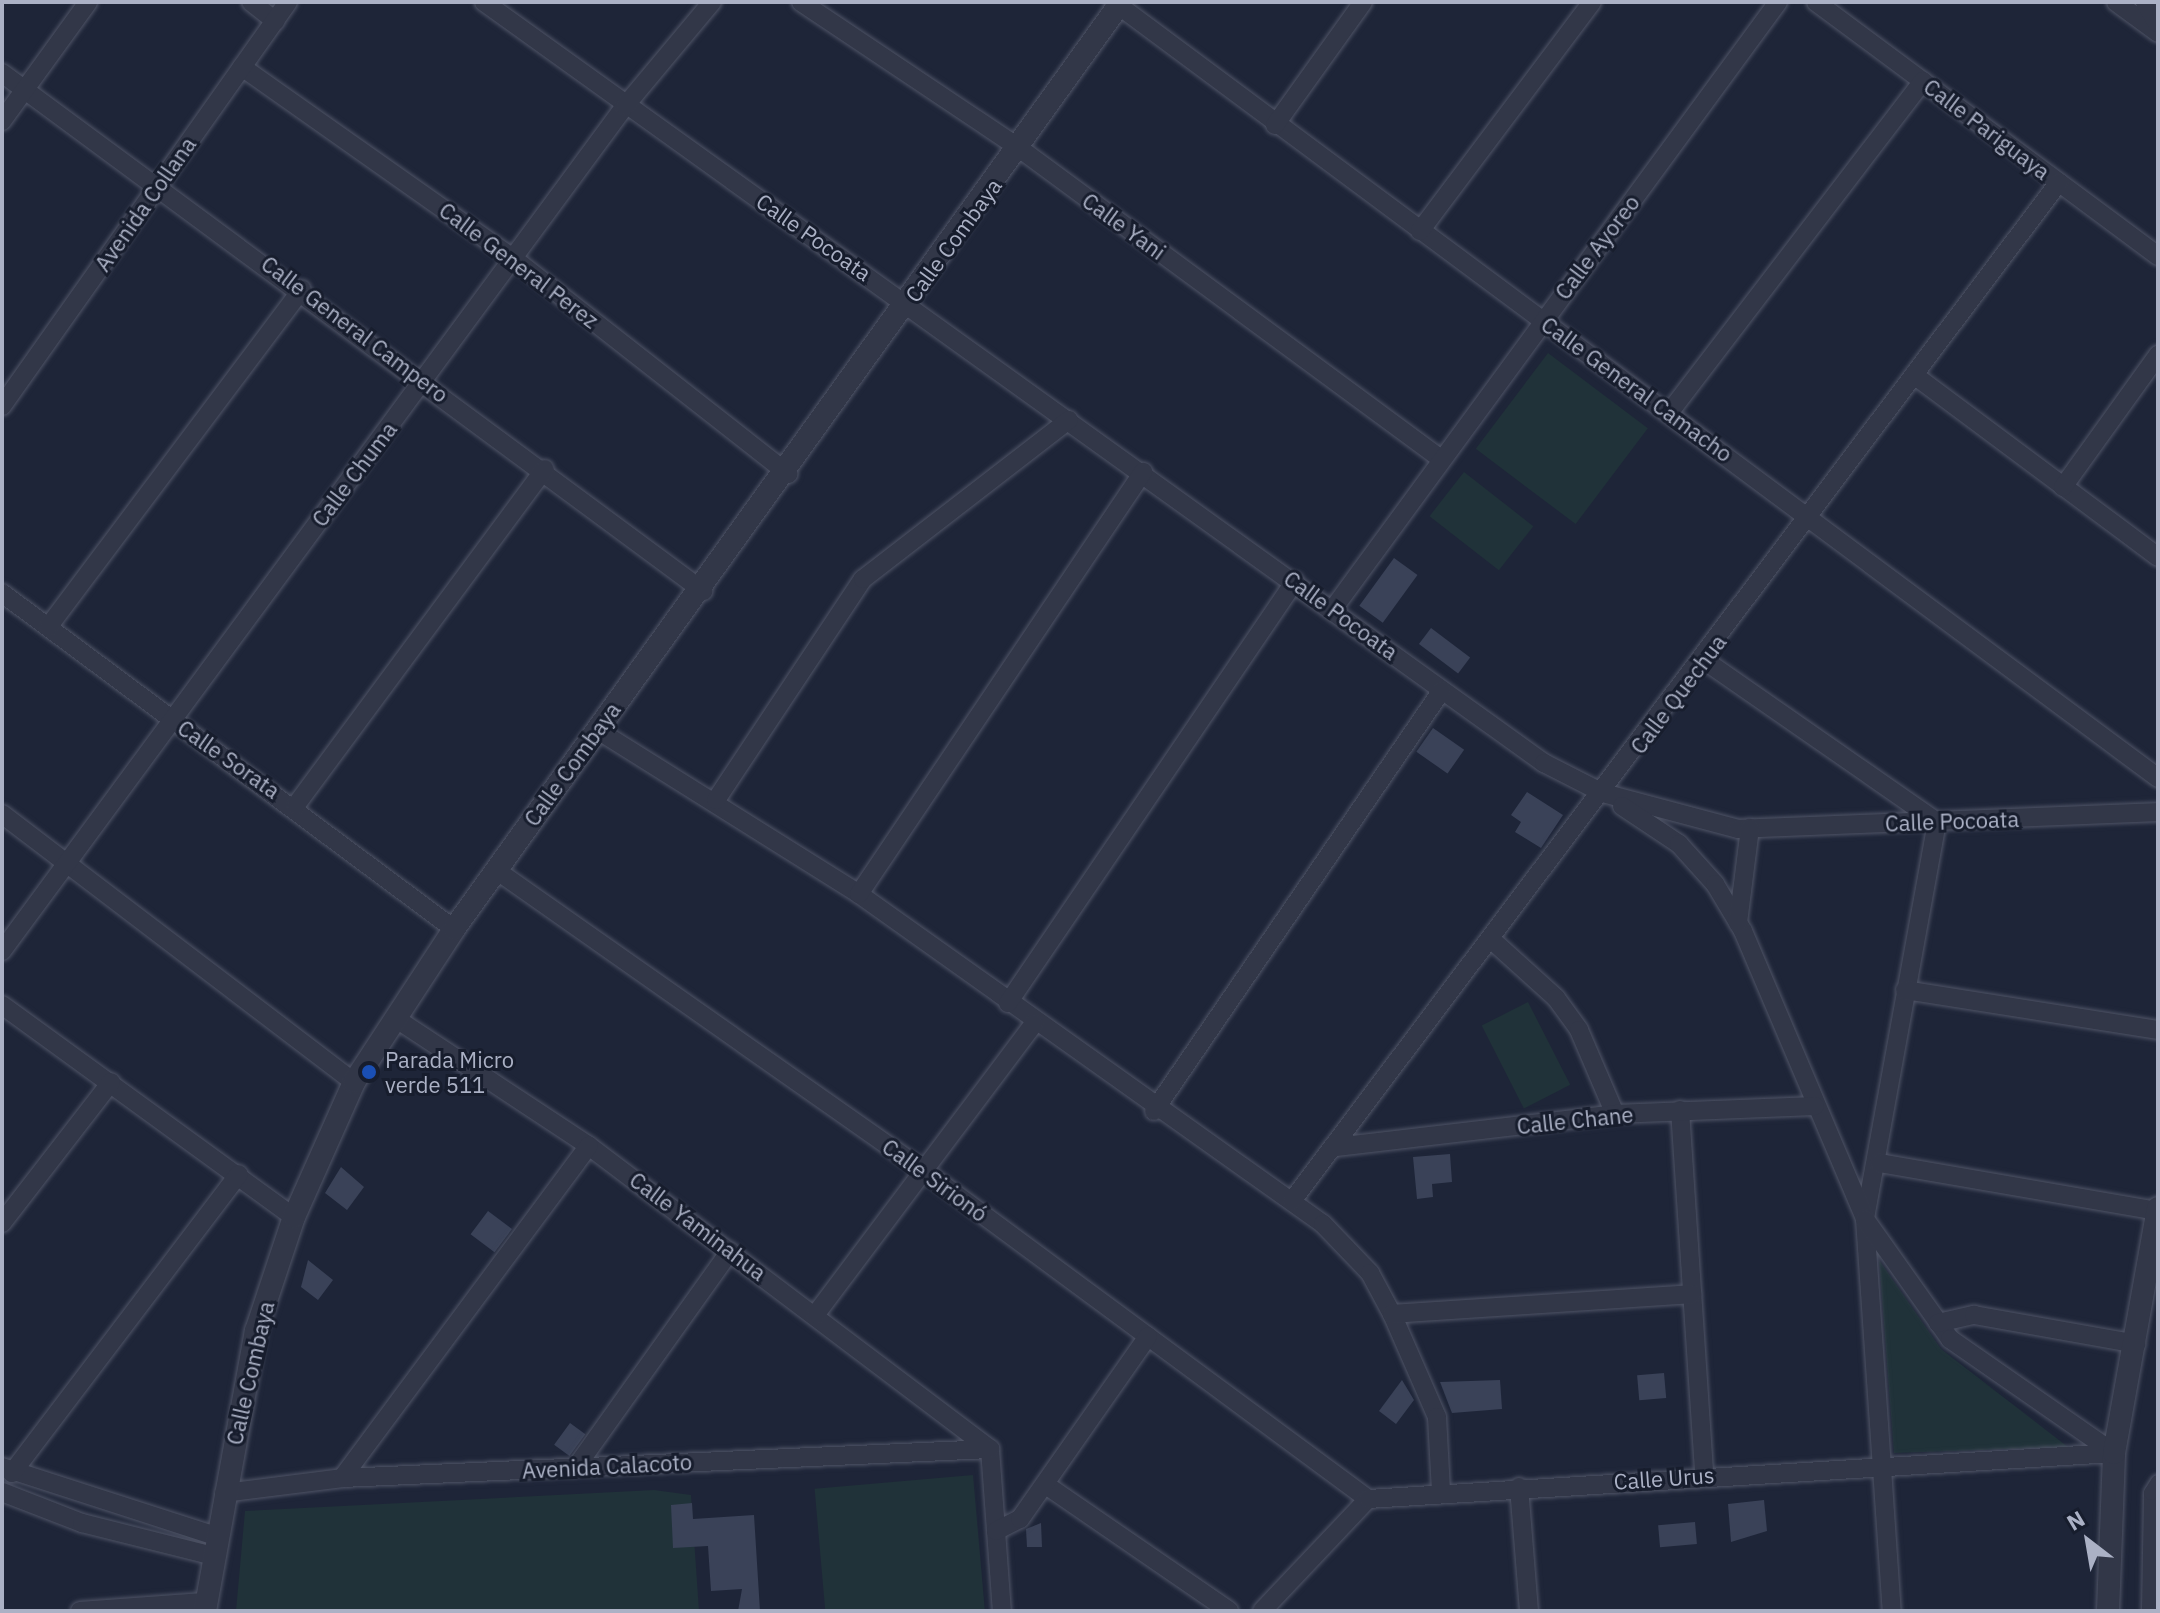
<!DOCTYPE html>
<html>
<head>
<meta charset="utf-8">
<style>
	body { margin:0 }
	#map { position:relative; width:2160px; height:1613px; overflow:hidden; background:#1e2538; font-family:"IBM Plex Sans",sans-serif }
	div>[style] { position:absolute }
	.green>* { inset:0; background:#203239; transform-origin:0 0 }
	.building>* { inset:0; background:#3a4258; transform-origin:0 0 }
	.roads { filter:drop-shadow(0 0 2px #4f5466) drop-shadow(0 0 2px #4f5466) }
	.pedestrian>* { height:14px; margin:-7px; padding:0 7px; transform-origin:7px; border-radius:7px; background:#323748 }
	.minor>* { height:18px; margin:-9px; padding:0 9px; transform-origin:9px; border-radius:9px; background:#323748 }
	.tertiary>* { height:22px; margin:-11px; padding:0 11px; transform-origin:11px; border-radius:11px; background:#323748 }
	.dots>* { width:22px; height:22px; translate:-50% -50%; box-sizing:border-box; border:4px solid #171d2d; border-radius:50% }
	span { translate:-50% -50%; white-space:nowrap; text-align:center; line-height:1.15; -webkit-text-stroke:6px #171d2d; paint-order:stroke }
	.street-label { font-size:22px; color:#abb1c5 }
	.poi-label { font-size:22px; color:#abb1c5 }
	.left { translate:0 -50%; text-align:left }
	.frame { position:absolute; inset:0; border:4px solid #abb1c5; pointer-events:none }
	.north { position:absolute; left:2048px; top:1501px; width:80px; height:80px; -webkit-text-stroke:6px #171d2d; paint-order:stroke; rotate:329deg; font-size:22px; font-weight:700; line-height:32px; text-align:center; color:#abb1c5 }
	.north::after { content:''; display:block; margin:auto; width:28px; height:36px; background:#abb1c5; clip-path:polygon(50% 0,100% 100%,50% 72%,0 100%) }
</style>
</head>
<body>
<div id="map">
	<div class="green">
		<i style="left:1548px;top:353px;width:125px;height:120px;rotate:37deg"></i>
		<i style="left:1464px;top:472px;width:88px;height:56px;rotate:38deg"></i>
		<i style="left:1528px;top:1002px;width:93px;height:52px;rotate:63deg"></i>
		<i style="clip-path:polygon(1879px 1260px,1941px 1349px,2068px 1447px,1894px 1453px)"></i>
		<i style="left:973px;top:1475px;width:137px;height:159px;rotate:85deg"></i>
		<i style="clip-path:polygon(654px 1490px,691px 1495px,699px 1611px,236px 1611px,245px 1511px)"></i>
	</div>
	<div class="building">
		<i style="left:1394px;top:558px;width:29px;height:59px;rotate:36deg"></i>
		<i style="left:1431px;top:628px;width:49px;height:20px;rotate:37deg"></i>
		<i style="left:1433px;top:728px;width:38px;height:29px;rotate:35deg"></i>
		<i style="clip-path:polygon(1527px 792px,1563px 815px,1541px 848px,1515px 832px,1521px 822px,1511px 815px)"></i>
		<i style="clip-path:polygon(1450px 1154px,1452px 1182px,1432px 1184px,1433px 1197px,1417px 1199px,1413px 1157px)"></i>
		<i style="clip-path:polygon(341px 1167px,364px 1187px,347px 1210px,325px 1193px)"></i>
		<i style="left:488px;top:1211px;width:30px;height:29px;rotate:37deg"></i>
		<i style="clip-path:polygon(308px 1260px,333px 1280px,318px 1300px,301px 1287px)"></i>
		<i style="left:1664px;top:1373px;width:25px;height:27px;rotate:85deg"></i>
		<i style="clip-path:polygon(1402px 1380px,1414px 1400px,1396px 1424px,1379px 1411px)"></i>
		<i style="clip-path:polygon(1500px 1380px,1502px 1409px,1452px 1413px,1440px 1382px)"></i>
		<i style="left:570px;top:1423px;width:19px;height:27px;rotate:36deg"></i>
		<i style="clip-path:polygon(1764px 1500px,1767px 1531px,1731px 1542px,1728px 1504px)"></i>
		<i style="clip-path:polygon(692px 1503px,693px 1519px,754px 1515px,760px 1611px,738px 1611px,742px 1589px,711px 1591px,708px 1546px,673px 1548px,671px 1505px)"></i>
		<i style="left:1695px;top:1522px;width:22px;height:37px;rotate:85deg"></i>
		<i style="clip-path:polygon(1041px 1523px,1042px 1547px,1027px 1547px,1026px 1529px)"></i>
	</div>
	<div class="roads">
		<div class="pedestrian">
			<i style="left:2149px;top:1611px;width:118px;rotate:-89deg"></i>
			<i style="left:2151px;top:1493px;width:13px;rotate:-58deg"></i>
		</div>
		<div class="minor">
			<i style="left:251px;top:2px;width:31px;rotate:38deg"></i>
			<i style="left:484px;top:2px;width:1305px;rotate:35.68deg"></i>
			<i style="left:1544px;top:763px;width:66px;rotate:27deg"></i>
			<i style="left:1603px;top:793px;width:140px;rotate:14.9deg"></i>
			<i style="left:1738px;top:829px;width:420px;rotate:-2.3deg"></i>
			<i style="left:801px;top:2px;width:262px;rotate:33.8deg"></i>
			<i style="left:1019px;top:148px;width:524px;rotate:36.39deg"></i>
			<i style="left:1114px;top:2px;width:1301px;rotate:36.62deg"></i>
			<i style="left:1816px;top:2px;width:426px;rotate:36.6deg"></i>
			<i style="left:2116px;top:2px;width:52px;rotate:36.4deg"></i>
			<i style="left:242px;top:67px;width:332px;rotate:35.2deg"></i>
			<i style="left:513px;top:258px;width:350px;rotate:38.1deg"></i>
			<i style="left:2px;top:73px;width:872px;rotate:36.46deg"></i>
			<i style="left:2px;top:121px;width:147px;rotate:-54.1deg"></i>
			<i style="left:1275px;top:125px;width:151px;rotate:-54.4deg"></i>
			<i style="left:1420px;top:231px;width:286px;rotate:-53.1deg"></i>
			<i style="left:1914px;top:375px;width:304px;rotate:36.7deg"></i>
			<i style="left:2px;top:406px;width:495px;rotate:-54.7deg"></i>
			<i style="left:1669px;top:413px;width:418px;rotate:-52.6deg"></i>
			<i style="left:2063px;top:487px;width:163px;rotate:-54.3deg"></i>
			<i style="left:2px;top:593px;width:563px;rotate:36.63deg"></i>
			<i style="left:1333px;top:609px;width:753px;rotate:-53.75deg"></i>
			<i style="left:49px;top:626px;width:421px;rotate:-53.1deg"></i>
			<i style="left:1704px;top:660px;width:284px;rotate:34.8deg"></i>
			<i style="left:1937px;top:822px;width:403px;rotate:100.3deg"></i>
			<i style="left:1865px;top:1219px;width:393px;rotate:86.1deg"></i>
			<i style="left:596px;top:729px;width:310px;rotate:32.1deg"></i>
			<i style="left:859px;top:894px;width:569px;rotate:35.42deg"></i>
			<i style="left:1323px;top:1224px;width:68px;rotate:46.2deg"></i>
			<i style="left:1370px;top:1273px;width:47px;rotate:61.8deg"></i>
			<i style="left:1392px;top:1314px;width:112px;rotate:66.4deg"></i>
			<i style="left:1437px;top:1417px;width:75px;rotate:86.9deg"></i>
			<i style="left:716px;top:800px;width:265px;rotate:-56.4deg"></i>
			<i style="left:863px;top:579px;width:260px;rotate:-37.7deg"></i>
			<i style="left:296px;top:805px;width:418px;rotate:-53.5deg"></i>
			<i style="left:1622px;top:806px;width:69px;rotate:33.7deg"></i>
			<i style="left:1679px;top:844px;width:54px;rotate:48deg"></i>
			<i style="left:1715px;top:884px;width:55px;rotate:59.2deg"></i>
			<i style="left:1743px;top:931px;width:313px;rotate:67deg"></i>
			<i style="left:1865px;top:1219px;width:147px;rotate:54.7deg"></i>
			<i style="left:1950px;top:1339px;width:200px;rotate:34.8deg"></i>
			<i style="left:2px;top:814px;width:442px;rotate:37.3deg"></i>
			<i style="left:496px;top:870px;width:518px;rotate:35.1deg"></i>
			<i style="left:920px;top:1168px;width:557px;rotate:36.46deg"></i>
			<i style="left:859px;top:894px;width:509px;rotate:-56.06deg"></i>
			<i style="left:1738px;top:923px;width:96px;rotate:-82.8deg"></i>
			<i style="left:1493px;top:941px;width:85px;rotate:42.1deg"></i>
			<i style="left:1556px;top:998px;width:39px;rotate:54deg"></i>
			<i style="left:1579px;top:1030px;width:91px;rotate:66.8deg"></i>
			<i style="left:2px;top:951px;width:1050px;rotate:-53.6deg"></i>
			<i style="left:625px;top:106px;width:136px;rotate:-50.1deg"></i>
			<i style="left:1905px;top:990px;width:256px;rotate:9deg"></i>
			<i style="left:1008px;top:1003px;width:510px;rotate:-55.78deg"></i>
			<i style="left:2px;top:1005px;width:361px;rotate:36deg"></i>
			<i style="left:395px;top:1018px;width:232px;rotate:33.4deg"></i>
			<i style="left:589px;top:1146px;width:503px;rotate:37.08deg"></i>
			<i style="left:1680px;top:1110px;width:367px;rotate:86.2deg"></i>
			<i style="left:1154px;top:1111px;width:510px;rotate:-55.62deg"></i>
			<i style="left:1336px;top:1147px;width:281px;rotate:-6.7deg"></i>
			<i style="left:1615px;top:1114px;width:200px;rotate:-2.3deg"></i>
			<i style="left:1879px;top:1163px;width:283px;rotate:9.8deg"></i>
			<i style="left:1292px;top:1201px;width:1275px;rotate:-53.03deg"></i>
			<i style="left:2px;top:1223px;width:178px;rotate:-52.3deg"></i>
			<i style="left:816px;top:1314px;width:363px;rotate:-53.1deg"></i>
			<i style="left:1392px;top:1314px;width:301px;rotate:-3.8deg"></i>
			<i style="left:1938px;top:1323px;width:37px;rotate:-13deg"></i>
			<i style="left:1974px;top:1315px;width:165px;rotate:10.1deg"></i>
			<i style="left:990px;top:1449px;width:162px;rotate:85.8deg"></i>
			<i style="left:2px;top:1467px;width:225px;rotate:17.9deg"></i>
			<i style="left:576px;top:1467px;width:265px;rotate:-54.5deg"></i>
			<i style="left:12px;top:1473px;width:375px;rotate:-52.8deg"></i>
			<i style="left:342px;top:1478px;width:414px;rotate:-53.4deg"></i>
			<i style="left:1046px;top:1485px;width:222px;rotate:34.5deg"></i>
			<i style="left:1519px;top:1487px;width:124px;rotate:85.4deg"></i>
			<i style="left:2px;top:1492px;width:86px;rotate:21.2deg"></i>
			<i style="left:82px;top:1523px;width:135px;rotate:14.1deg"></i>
			<i style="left:224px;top:1493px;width:119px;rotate:-7.2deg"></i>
			<i style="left:342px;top:1478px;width:649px;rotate:-2.56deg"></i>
			<i style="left:996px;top:1531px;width:27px;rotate:-27deg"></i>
			<i style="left:1020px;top:1519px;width:223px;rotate:-55deg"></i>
			<i style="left:80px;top:1611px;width:124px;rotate:-4.2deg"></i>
			<i style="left:1262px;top:1611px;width:154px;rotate:-46.6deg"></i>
			<i style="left:1368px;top:1499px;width:747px;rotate:-3.53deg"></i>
		</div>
		<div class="tertiary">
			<i style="left:2147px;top:2px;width:22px;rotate:60deg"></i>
			<i style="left:205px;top:1611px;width:285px;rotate:-79.7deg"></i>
			<i style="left:256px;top:1331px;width:120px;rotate:-71.6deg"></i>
			<i style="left:294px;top:1217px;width:148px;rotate:-66deg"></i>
			<i style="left:354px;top:1082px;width:183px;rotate:-56.8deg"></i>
			<i style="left:454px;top:929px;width:1142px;rotate:-54.26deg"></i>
			<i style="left:2108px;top:1611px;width:158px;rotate:-87.8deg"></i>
			<i style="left:2114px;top:1453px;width:249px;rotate:-79.8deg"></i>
		</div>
	</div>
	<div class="dots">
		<i style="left:369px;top:1072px;background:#1a4fb4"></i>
	</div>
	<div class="street-label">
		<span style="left:1987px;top:129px;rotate:37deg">Calle Pariguaya</span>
		<span style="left:145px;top:204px;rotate:-55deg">Avenida Collana</span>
		<span style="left:1124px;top:226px;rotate:36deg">Calle Yani</span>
		<span style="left:814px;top:237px;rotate:35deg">Calle Pocoata</span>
		<span style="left:953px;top:240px;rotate:-54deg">Calle Combaya</span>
		<span style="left:1597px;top:247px;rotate:-53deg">Calle Ayoreo</span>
		<span style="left:519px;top:265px;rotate:37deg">Calle General Perez</span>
		<span style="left:355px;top:329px;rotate:37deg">Calle General Campero</span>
		<span style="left:1637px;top:389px;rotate:36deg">Calle General Camacho</span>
		<span style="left:354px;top:474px;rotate:-53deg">Calle Chuma</span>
		<span style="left:1341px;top:615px;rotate:36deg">Calle Pocoata</span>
		<span style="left:1678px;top:694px;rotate:-53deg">Calle Quechua</span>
		<span style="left:229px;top:759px;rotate:35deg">Calle Sorata</span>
		<span style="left:572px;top:764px;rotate:-54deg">Calle Combaya</span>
		<span style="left:1952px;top:821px;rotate:-2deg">Calle Pocoata</span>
		<span style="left:1575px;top:1120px;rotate:-6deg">Calle Chane</span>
		<span style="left:935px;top:1180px;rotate:36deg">Calle Sirionó</span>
		<span style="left:698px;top:1226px;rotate:37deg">Calle Yaminahua</span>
		<span style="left:250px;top:1373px;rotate:-77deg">Calle Combaya</span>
		<span style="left:607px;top:1466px;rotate:-3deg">Avenida Calacoto</span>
		<span style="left:1664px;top:1478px;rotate:-4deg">Calle Urus</span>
	</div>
	<div class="poi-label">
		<span class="left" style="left:385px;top:1072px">Parada Micro<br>verde 511</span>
	</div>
	<div class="frame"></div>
	<div class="north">N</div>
</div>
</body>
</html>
